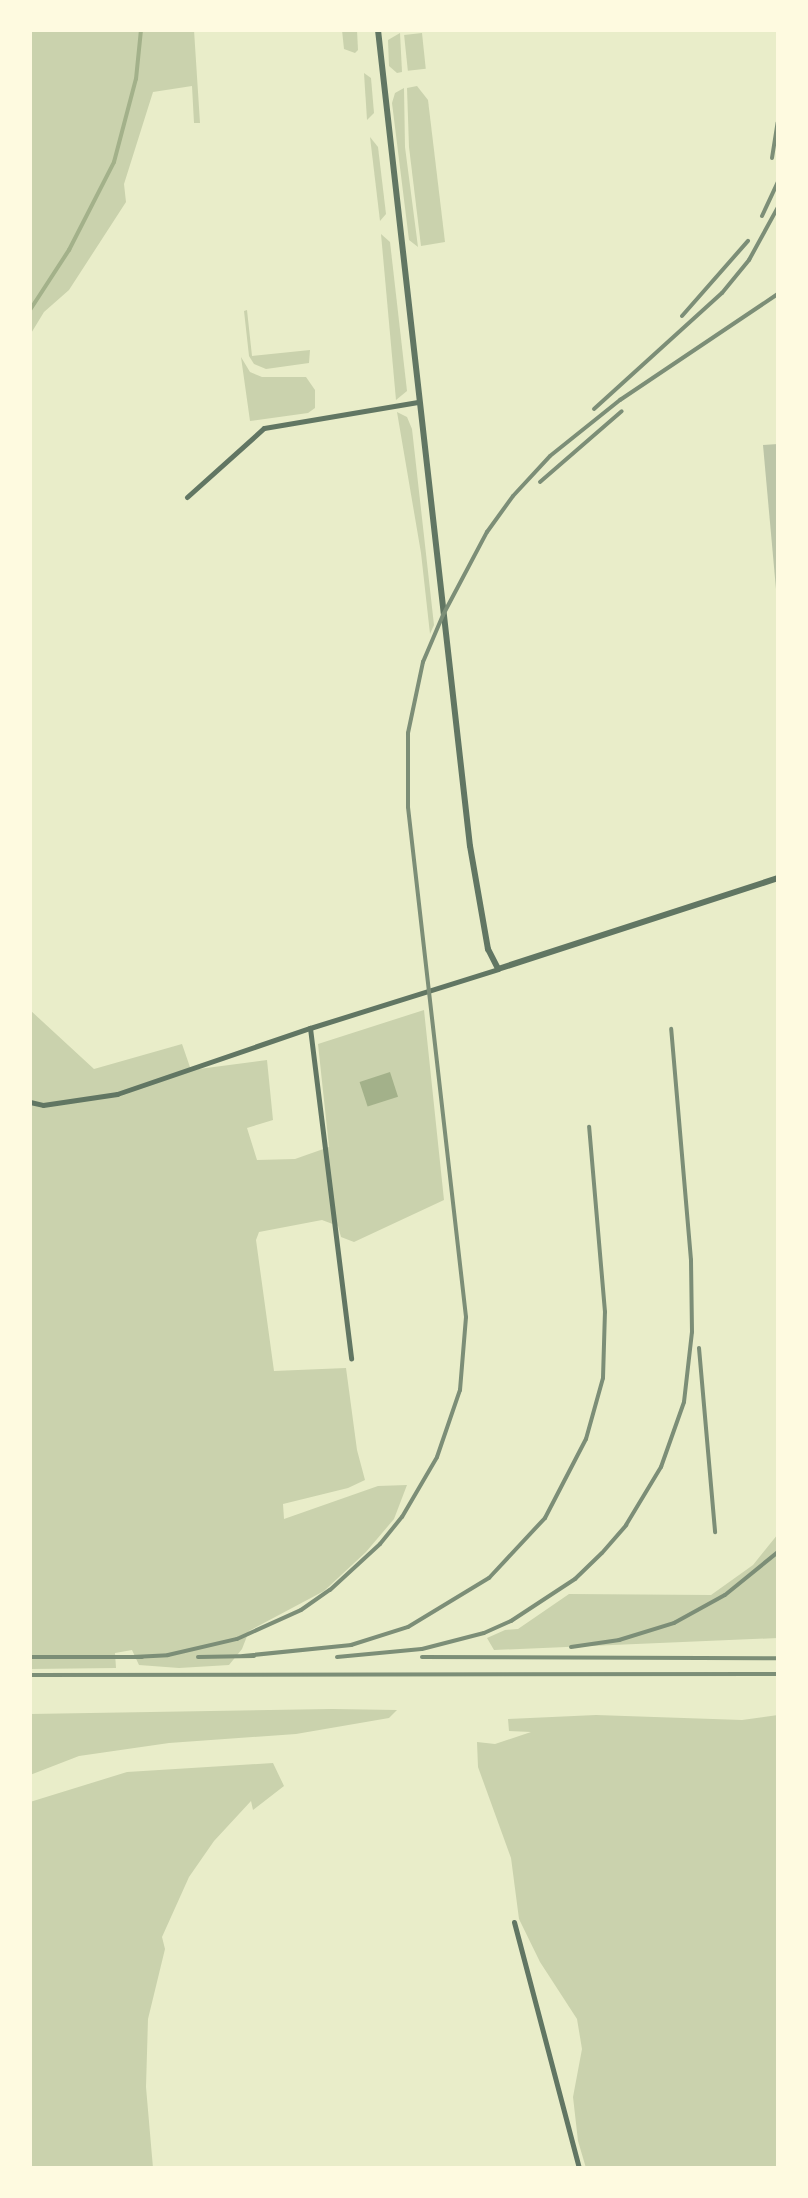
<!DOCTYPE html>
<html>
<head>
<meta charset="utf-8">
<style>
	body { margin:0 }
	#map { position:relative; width:808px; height:2198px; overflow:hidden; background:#e9edc9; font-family:"PT Serif",serif }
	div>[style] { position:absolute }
	.green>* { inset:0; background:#cad2ad; transform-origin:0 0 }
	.water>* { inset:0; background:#a3b18a; transform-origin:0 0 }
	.stream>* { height:4px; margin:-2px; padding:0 2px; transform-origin:2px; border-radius:2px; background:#a3b18a }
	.building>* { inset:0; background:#bcc5a7 }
	.minor>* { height:5px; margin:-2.5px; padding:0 2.5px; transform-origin:2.5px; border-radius:2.5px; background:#617663 }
	.tertiary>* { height:6px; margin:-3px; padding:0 3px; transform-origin:3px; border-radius:3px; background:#617663 }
	.rail>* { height:4px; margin:-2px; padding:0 2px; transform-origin:2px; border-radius:2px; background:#7c8e77 }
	span { translate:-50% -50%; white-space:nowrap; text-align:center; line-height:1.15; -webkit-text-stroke:8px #fefae0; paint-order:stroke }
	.frame { position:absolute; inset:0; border:32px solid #fefae0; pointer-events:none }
</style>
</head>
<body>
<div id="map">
	<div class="green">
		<i style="clip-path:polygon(30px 30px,194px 30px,200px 123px,194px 123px,192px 86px,153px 92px,124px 184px,126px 202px,69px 290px,44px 312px,30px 335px)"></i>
		<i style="clip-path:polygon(342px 30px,357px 30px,358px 50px,355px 53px,344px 49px)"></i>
		<i style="clip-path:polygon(400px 33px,402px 72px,397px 73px,389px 66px,388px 40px)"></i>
		<i style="left:422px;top:33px;width:36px;height:18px;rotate:84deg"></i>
		<i style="clip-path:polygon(364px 73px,371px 78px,374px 113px,367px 120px)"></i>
		<i style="clip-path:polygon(417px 86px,428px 100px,445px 242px,421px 246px,409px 147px,407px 88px)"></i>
		<i style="clip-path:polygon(404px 88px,405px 147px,418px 247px,409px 240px,392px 103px,395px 93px)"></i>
		<i style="clip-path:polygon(370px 137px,378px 147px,386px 214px,380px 221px)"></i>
		<i style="clip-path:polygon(381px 234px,390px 242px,407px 391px,396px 400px)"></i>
		<i style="clip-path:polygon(247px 310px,252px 356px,310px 350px,309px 363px,266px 369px,254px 364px,249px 356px,244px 311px)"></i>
		<i style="clip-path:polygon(241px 357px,250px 372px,262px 377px,306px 377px,315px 390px,315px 408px,308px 413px,250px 421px)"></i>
		<i style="clip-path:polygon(397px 412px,407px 417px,412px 429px,434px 625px,430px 634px,421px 553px)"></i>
		<i style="clip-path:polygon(30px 1010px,94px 1069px,182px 1044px,191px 1070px,267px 1060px,273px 1120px,247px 1128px,257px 1160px,295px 1159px,329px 1147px,318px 1044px,424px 1010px,444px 1200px,354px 1242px,341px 1237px,338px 1226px,322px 1220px,259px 1232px,256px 1240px,274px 1371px,346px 1368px,357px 1450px,365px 1480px,348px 1488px,283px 1504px,284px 1519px,378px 1486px,407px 1485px,394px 1519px,366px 1552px,324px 1591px,249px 1631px,242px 1649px,229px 1665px,179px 1668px,139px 1665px,132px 1650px,115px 1653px,116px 1668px,30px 1669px)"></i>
		<i style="clip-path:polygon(778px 1534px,778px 1638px,494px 1650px,487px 1638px,505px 1630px,518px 1629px,569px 1594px,711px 1595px,753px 1565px)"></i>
		<i style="clip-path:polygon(332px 1709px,397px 1710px,389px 1718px,296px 1734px,169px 1743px,79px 1756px,30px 1775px,30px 1714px)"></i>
		<i style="clip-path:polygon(596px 1715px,742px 1720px,778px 1715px,778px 2168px,586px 2168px,578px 2141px,573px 2097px,582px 2049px,577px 2019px,540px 1962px,519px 1919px,511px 1858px,478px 1767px,477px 1742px,495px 1744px,531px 1732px,509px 1731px,508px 1719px)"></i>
		<i style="clip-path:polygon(273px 1763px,284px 1786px,253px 1810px,251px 1801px,214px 1841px,189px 1877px,162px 1937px,165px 1949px,148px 2019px,146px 2087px,153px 2168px,30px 2168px,30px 1802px,127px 1772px)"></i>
	</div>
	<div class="water">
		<i style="left:390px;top:1072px;width:26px;height:32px;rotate:72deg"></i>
	</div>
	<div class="stream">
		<i style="left:30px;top:310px;width:72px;rotate:-57deg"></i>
		<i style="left:69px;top:250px;width:99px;rotate:-62.9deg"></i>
		<i style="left:114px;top:162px;width:86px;rotate:-75.2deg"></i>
		<i style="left:136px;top:79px;width:49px;rotate:-84.2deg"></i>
	</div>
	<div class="building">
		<i style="clip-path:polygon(778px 444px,778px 588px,776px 589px,763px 445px)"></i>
	</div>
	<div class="minor">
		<i style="left:187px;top:497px;width:103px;rotate:-41.9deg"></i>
		<i style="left:264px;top:428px;width:156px;rotate:-9.6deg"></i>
		<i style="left:310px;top:1028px;width:333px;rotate:82.9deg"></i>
		<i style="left:30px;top:1102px;width:13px;rotate:13deg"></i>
		<i style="left:43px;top:1105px;width:75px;rotate:-8.5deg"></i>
		<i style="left:117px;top:1094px;width:204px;rotate:-18.9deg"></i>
		<i style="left:310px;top:1028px;width:197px;rotate:-17.4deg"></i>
		<i style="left:514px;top:1922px;width:254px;rotate:75.2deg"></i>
	</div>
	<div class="tertiary">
		<i style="left:378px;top:30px;width:821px;rotate:83.57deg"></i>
		<i style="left:470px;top:846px;width:105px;rotate:80.1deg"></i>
		<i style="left:488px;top:949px;width:22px;rotate:63deg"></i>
		<i style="left:498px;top:969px;width:294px;rotate:-18deg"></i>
	</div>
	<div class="rail">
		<i style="left:772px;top:158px;width:36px;rotate:-81deg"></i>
		<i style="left:762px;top:216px;width:38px;rotate:-65deg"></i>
		<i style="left:682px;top:316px;width:100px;rotate:-48.7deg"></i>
		<i style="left:594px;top:409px;width:173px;rotate:-42.2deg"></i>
		<i style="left:722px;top:293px;width:43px;rotate:-50.7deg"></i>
		<i style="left:749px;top:260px;width:60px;rotate:-61.3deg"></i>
		<i style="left:540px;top:482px;width:108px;rotate:-40.9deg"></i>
		<i style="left:699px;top:1348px;width:185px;rotate:85deg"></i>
		<i style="left:571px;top:1647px;width:49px;rotate:-8.3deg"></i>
		<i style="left:619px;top:1640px;width:58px;rotate:-17.2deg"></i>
		<i style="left:674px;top:1623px;width:58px;rotate:-28.8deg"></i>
		<i style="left:725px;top:1595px;width:68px;rotate:-39.1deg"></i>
		<i style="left:243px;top:1656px;width:109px;rotate:-5.8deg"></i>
		<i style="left:351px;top:1645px;width:60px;rotate:-17.5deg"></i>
		<i style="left:408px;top:1627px;width:95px;rotate:-31.2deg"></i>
		<i style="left:489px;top:1578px;width:82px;rotate:-47deg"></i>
		<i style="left:545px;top:1518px;width:89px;rotate:-62.6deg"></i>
		<i style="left:586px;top:1439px;width:63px;rotate:-74.4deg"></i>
		<i style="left:603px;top:1378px;width:66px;rotate:-88.3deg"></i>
		<i style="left:605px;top:1312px;width:186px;rotate:-94.9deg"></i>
		<i style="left:30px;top:1657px;width:112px"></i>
		<i style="left:133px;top:1657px;width:35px;rotate:-3deg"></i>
		<i style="left:168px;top:1655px;width:71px;rotate:-13.1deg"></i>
		<i style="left:237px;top:1639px;width:70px;rotate:-24.4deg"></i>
		<i style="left:301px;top:1610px;width:35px;rotate:-35deg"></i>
		<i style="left:330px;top:1590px;width:68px;rotate:-42.6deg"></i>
		<i style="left:380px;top:1544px;width:35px;rotate:-51deg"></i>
		<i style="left:402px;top:1517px;width:69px;rotate:-59.7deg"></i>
		<i style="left:437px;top:1457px;width:71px;rotate:-71.1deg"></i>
		<i style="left:460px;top:1390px;width:73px;rotate:-85.3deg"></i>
		<i style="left:466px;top:1317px;width:513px;rotate:-96.49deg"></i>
		<i style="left:408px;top:807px;width:74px;rotate:-90deg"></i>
		<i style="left:408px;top:733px;width:73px;rotate:-78.1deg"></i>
		<i style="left:423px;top:662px;width:51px;rotate:-66.9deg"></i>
		<i style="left:443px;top:615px;width:94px;rotate:-62.1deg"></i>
		<i style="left:487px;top:532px;width:44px;rotate:-54.2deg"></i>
		<i style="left:513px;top:496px;width:54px;rotate:-47.2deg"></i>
		<i style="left:550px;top:456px;width:90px;rotate:-38.7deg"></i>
		<i style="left:620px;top:400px;width:190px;rotate:-33.9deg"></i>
		<i style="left:198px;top:1657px;width:56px;rotate:-1deg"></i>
		<i style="left:337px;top:1657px;width:85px;rotate:-5.4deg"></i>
		<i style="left:422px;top:1649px;width:64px;rotate:-14.5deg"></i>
		<i style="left:484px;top:1633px;width:30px;rotate:-24deg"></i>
		<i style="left:511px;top:1621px;width:77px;rotate:-33.3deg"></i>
		<i style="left:575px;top:1579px;width:37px;rotate:-44deg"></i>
		<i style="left:602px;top:1553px;width:37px;rotate:-49deg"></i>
		<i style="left:626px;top:1525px;width:68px;rotate:-58.9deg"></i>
		<i style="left:661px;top:1467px;width:69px;rotate:-70.5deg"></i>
		<i style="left:684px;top:1402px;width:70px;rotate:-83.5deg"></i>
		<i style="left:692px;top:1332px;width:72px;rotate:-90.8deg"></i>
		<i style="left:691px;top:1260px;width:232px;rotate:-94.9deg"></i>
		<i style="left:422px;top:1657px;width:356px;rotate:0.2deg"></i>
		<i style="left:30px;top:1675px;width:748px;rotate:-0.08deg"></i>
	</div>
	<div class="frame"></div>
</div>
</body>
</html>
